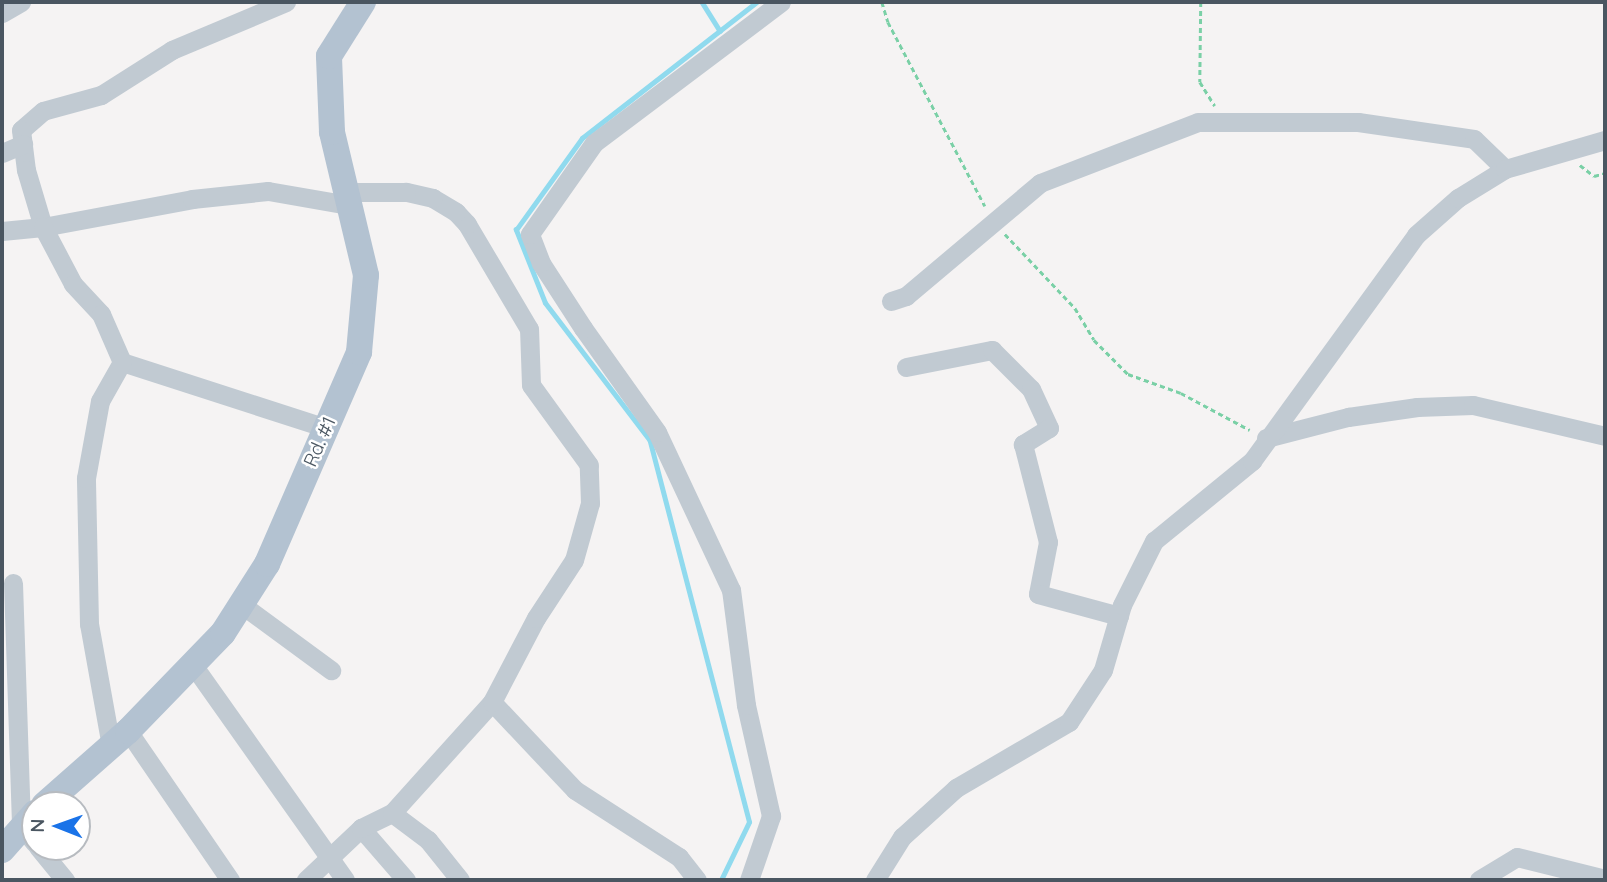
<!DOCTYPE html>
<html>
<head>
<meta charset="utf-8">
<style>
	body { margin:0 }
	#map { position:relative; width:1607px; height:882px; overflow:hidden; background:#f5f3f3; font-family:Quicksand,sans-serif }
	div>[style] { position:absolute }
	.stream>* { height:4.5px; margin:-2.25px; padding:0 2.25px; transform-origin:2.25px; border-radius:2.25px; background:#90daee }
	.path>* { height:2.5px; margin-top:-1.25px; transform-origin:0; background:repeating-linear-gradient(90deg,#7ad0a6 0 5px,transparent 0 8.5px) }
	.minor>* { height:19px; margin:-9.5px; padding:0 9.5px; transform-origin:9.5px; border-radius:9.5px; background:#c1cad2 }
	.major>* { height:26px; margin:-13px; padding:0 13px; transform-origin:13px; border-radius:13px; background:#b3c2d1 }
	span { translate:-50% -50%; white-space:nowrap; text-align:center; line-height:1.15; -webkit-text-stroke:5px #fff; paint-order:stroke }
	.street-label { font-size:19px; color:#4a5661 }
	.frame { position:absolute; inset:0; border:4px solid #4a5661; pointer-events:none }
	.north { position:absolute; left:21px; top:791px; width:70px; height:70px; box-sizing:border-box; background:#fff; border:2px solid #b7bbc0; border-radius:50%; rotate:271deg; font-size:19px; font-weight:700; line-height:28px; text-align:center; color:#4a5661 }
	.north::after { content:''; display:block; margin:auto; width:24px; height:32px; background:#1a73e8; clip-path:polygon(50% 0,100% 100%,50% 72%,0 100%) }
</style>
</head>
<body>
<div id="map">
	<div class="stream">
		<i style="left:702px;top:2px;width:34px;rotate:58deg"></i>
		<i style="left:721px;top:880px;width:64px;rotate:-64.2deg"></i>
		<i style="left:749px;top:822px;width:394px;rotate:-104.6deg"></i>
		<i style="left:650px;top:441px;width:173px;rotate:-127.3deg"></i>
		<i style="left:545px;top:303px;width:79px;rotate:-111.7deg"></i>
		<i style="left:516px;top:230px;width:113px;rotate:-54.3deg"></i>
		<i style="left:582px;top:138px;width:222px;rotate:-37.9deg"></i>
	</div>
	<div class="path">
		<i style="left:882px;top:2px;width:21px;rotate:73deg"></i>
		<i style="left:888px;top:22px;width:208px;rotate:62.2deg"></i>
		<i style="left:1201px;top:2px;width:80px;rotate:90.7deg"></i>
		<i style="left:1200px;top:82px;width:28px;rotate:58deg"></i>
		<i style="left:1580px;top:165px;width:18px;rotate:38deg"></i>
		<i style="left:1594px;top:176px;width:11px;rotate:-15deg"></i>
		<i style="left:1005px;top:234px;width:102px;rotate:46.6deg"></i>
		<i style="left:1075px;top:308px;width:37px;rotate:59deg"></i>
		<i style="left:1094px;top:340px;width:48px;rotate:45deg"></i>
		<i style="left:1128px;top:374px;width:56px;rotate:19.7deg"></i>
		<i style="left:1181px;top:393px;width:78px;rotate:28.2deg"></i>
	</div>
	<div class="minor">
		<i style="left:286px;top:2px;width:124px;rotate:157.2deg"></i>
		<i style="left:172px;top:50px;width:84px;rotate:147.6deg"></i>
		<i style="left:101px;top:95px;width:60px;rotate:164.6deg"></i>
		<i style="left:43px;top:111px;width:29px;rotate:139deg"></i>
		<i style="left:21px;top:130px;width:40px;rotate:82.9deg"></i>
		<i style="left:26px;top:170px;width:59px;rotate:73.4deg"></i>
		<i style="left:43px;top:227px;width:152px;rotate:-10.6deg"></i>
		<i style="left:192px;top:199px;width:76px;rotate:-6deg"></i>
		<i style="left:268px;top:191px;width:81px;rotate:9.9deg"></i>
		<i style="left:2px;top:13px;width:22px;rotate:-30deg"></i>
		<i style="left:2px;top:153px;width:23px;rotate:-23deg"></i>
		<i style="left:2px;top:231px;width:41px;rotate:-5.6deg"></i>
		<i style="left:43px;top:227px;width:64px;rotate:62.2deg"></i>
		<i style="left:73px;top:284px;width:41px;rotate:47deg"></i>
		<i style="left:101px;top:314px;width:52px;rotate:66.4deg"></i>
		<i style="left:122px;top:362px;width:214px;rotate:17.9deg"></i>
		<i style="left:891px;top:301px;width:16px;rotate:-18deg"></i>
		<i style="left:906px;top:296px;width:175px;rotate:-40.1deg"></i>
		<i style="left:1040px;top:183px;width:169px;rotate:-21.1deg"></i>
		<i style="left:1198px;top:122px;width:160px"></i>
		<i style="left:1358px;top:122px;width:117px;rotate:8.3deg"></i>
		<i style="left:1474px;top:139px;width:43px;rotate:44.1deg"></i>
		<i style="left:906px;top:367px;width:88px;rotate:-11.2deg"></i>
		<i style="left:992px;top:350px;width:55px;rotate:45deg"></i>
		<i style="left:1031px;top:389px;width:43px;rotate:65.2deg"></i>
		<i style="left:1049px;top:428px;width:31px;rotate:148deg"></i>
		<i style="left:1023px;top:444px;width:101px;rotate:75.7deg"></i>
		<i style="left:1048px;top:542px;width:53px;rotate:100.9deg"></i>
		<i style="left:1038px;top:594px;width:84px;rotate:15.2deg"></i>
		<i style="left:1266px;top:438px;width:85px;rotate:-14.4deg"></i>
		<i style="left:1348px;top:417px;width:70px;rotate:-8.2deg"></i>
		<i style="left:1417px;top:407px;width:56px;rotate:-2deg"></i>
		<i style="left:1473px;top:405px;width:136px;rotate:13.2deg"></i>
		<i style="left:13px;top:583px;width:243px;rotate:88.1deg"></i>
		<i style="left:21px;top:826px;width:22px;rotate:51deg"></i>
		<i style="left:241px;top:604px;width:112px;rotate:36.3deg"></i>
		<i style="left:193px;top:665px;width:263px;rotate:54.7deg"></i>
		<i style="left:492px;top:702px;width:121px;rotate:46.7deg"></i>
		<i style="left:575px;top:790px;width:124px;rotate:32.8deg"></i>
		<i style="left:679px;top:857px;width:29px;rotate:52deg"></i>
		<i style="left:128px;top:731px;width:181px;rotate:55.6deg"></i>
		<i style="left:111px;top:746px;width:124px;rotate:-100.2deg"></i>
		<i style="left:89px;top:624px;width:146px;rotate:-91.2deg"></i>
		<i style="left:86px;top:478px;width:78px;rotate:-79.7deg"></i>
		<i style="left:100px;top:401px;width:45px;rotate:-60.6deg"></i>
		<i style="left:392px;top:813px;width:45px;rotate:36.9deg"></i>
		<i style="left:428px;top:840px;width:51px;rotate:51.3deg"></i>
		<i style="left:361px;top:828px;width:69px;rotate:49.1deg"></i>
		<i style="left:38px;top:847px;width:43px;rotate:50.7deg"></i>
		<i style="left:306px;top:880px;width:76px;rotate:-43.4deg"></i>
		<i style="left:361px;top:828px;width:34px;rotate:-26deg"></i>
		<i style="left:392px;top:813px;width:149px;rotate:-48deg"></i>
		<i style="left:492px;top:702px;width:95px;rotate:-62.4deg"></i>
		<i style="left:536px;top:618px;width:69px;rotate:-56.8deg"></i>
		<i style="left:574px;top:560px;width:59px;rotate:-74.3deg"></i>
		<i style="left:590px;top:503px;width:38px;rotate:-92deg"></i>
		<i style="left:589px;top:465px;width:99px;rotate:-125.9deg"></i>
		<i style="left:531px;top:385px;width:56px;rotate:-92deg"></i>
		<i style="left:529px;top:329px;width:122px;rotate:-120.6deg"></i>
		<i style="left:467px;top:224px;width:16px;rotate:-133deg"></i>
		<i style="left:456px;top:212px;width:27px;rotate:-149deg"></i>
		<i style="left:433px;top:198px;width:28px;rotate:-167deg"></i>
		<i style="left:406px;top:192px;width:60px;rotate:180deg"></i>
		<i style="left:749px;top:880px;width:68px;rotate:-71deg"></i>
		<i style="left:771px;top:816px;width:114px;rotate:-102.7deg"></i>
		<i style="left:746px;top:705px;width:116px;rotate:-97.4deg"></i>
		<i style="left:731px;top:590px;width:174px;rotate:-115.1deg"></i>
		<i style="left:657px;top:432px;width:128px;rotate:-125.4deg"></i>
		<i style="left:583px;top:328px;width:77px;rotate:-122.9deg"></i>
		<i style="left:541px;top:263px;width:31px;rotate:-111deg"></i>
		<i style="left:530px;top:234px;width:111px;rotate:-54.9deg"></i>
		<i style="left:594px;top:143px;width:234px;rotate:-37deg"></i>
		<i style="left:875px;top:880px;width:51px;rotate:-57.9deg"></i>
		<i style="left:902px;top:837px;width:73px;rotate:-42.2deg"></i>
		<i style="left:956px;top:788px;width:131px;rotate:-30.3deg"></i>
		<i style="left:1069px;top:722px;width:62px;rotate:-56.8deg"></i>
		<i style="left:1103px;top:670px;width:68px;rotate:-73.7deg"></i>
		<i style="left:1122px;top:605px;width:72px;rotate:-63.4deg"></i>
		<i style="left:1154px;top:541px;width:127px;rotate:-39.2deg"></i>
		<i style="left:1252px;top:461px;width:279px;rotate:-54deg"></i>
		<i style="left:1416px;top:235px;width:56px;rotate:-41.4deg"></i>
		<i style="left:1458px;top:198px;width:55px;rotate:-31.7deg"></i>
		<i style="left:1505px;top:169px;width:104px;rotate:-16.2deg"></i>
		<i style="left:1479px;top:880px;width:44px;rotate:-31.2deg"></i>
		<i style="left:1517px;top:857px;width:91px;rotate:14deg"></i>
	</div>
	<div class="major">
		<i style="left:44px;top:805px;width:112px;rotate:-41.4deg"></i>
		<i style="left:128px;top:731px;width:136px;rotate:-45.9deg"></i>
		<i style="left:223px;top:633px;width:82px;rotate:-57.5deg"></i>
		<i style="left:267px;top:564px;width:231px;rotate:-66.5deg"></i>
		<i style="left:359px;top:352px;width:77px;rotate:-84.8deg"></i>
		<i style="left:366px;top:275px;width:147px;rotate:-103.4deg"></i>
		<i style="left:332px;top:132px;width:76px;rotate:-92.3deg"></i>
		<i style="left:329px;top:56px;width:64px;rotate:-57.8deg"></i>
		<i style="left:2px;top:850px;width:50px;rotate:-48.3deg"></i>
	</div>
	<div class="street-label">
		<span style="left:320px;top:442px;rotate:-66deg">Rd. #1</span>
	</div>
	<div class="frame"></div>
	<div class="north">N</div>
</div>
</body>
</html>
